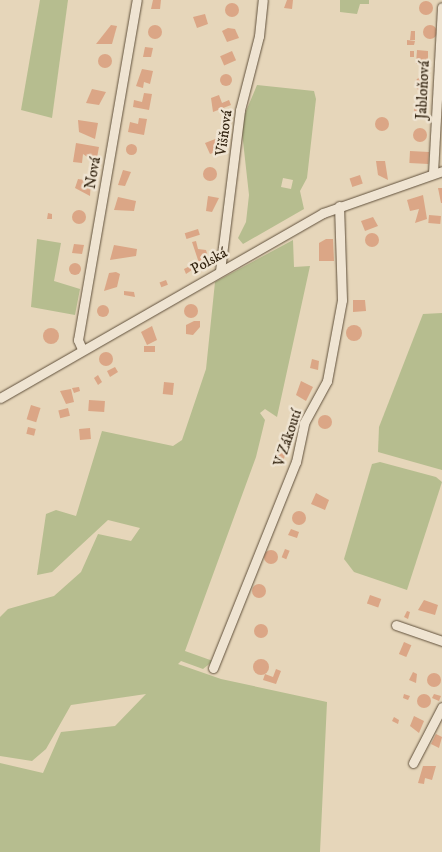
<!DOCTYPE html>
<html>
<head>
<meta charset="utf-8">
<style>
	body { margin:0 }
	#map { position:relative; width:442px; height:852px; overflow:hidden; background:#e6d6ba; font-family:"IM FELL DW Pica",serif }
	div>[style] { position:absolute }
	.green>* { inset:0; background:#b6bd8f }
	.building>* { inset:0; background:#dba686; transform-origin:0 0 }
	.round { border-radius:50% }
	.roads { filter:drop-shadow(0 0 1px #60503b) drop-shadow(0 0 1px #60503b) }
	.minor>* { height:9px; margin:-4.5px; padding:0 4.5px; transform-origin:4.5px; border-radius:4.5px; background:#efe4d2 }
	span { translate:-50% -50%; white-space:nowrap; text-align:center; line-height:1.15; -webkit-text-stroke:5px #efe4d2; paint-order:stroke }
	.street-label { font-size:15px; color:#332411 }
</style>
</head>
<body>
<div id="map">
	<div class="green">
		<i style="clip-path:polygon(40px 0,68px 0,52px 118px,21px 110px)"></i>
		<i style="clip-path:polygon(340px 0,369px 0,369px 4px,360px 4px,357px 14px,340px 12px)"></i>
		<i style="clip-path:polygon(evenodd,257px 85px,314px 91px,316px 99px,307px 178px,300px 191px,304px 209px,243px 244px,238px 238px,246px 222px,249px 195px,241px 123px,257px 85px,283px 178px,293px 180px,291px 189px,281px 187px,283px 178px)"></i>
		<i style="clip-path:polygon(37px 239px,61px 243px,54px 281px,80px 289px,75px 315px,31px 307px)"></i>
		<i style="clip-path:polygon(293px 240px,294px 267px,310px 266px,277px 417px,265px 409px,260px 413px,265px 420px,256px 457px,185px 651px,213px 661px,203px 669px,181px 661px,178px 664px,221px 679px,327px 702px,320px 852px,0 852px,0 763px,43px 773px,61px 732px,115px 726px,146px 694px,71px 705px,46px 749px,32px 761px,0 756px,0 617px,8px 609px,54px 596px,81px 572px,98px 534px,131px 541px,140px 528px,108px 520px,52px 572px,37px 575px,46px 514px,56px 510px,76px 516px,102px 431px,173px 446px,182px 440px,206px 369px,215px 282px)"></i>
		<i style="clip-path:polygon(442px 313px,442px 470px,378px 452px,379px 427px,423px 314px)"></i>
		<i style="clip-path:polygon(380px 462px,436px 477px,442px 482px,407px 590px,354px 572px,344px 559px,372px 464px)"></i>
	</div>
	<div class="building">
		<i style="clip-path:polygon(153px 0,161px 0,160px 9px,151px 9px)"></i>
		<i style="clip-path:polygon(287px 0,293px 0,292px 9px,284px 8px)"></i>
		<i class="round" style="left:419px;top:1px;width:14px;height:14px"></i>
		<i class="round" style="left:225px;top:3px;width:14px;height:14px"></i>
		<i style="clip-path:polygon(205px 14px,208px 24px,197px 28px,193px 17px)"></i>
		<i class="round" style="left:148px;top:25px;width:14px;height:14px"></i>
		<i class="round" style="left:423px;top:25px;width:14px;height:14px"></i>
		<i style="clip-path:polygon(111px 25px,117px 26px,112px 44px,96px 44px)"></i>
		<i style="clip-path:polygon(228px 28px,235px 29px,239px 38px,227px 42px,222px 31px)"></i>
		<i style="clip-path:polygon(411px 31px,415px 31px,415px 40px,410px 40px)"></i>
		<i style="clip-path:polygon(407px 40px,415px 41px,414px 45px,407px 45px)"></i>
		<i style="clip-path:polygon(145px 47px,153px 48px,151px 57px,143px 57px)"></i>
		<i style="clip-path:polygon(417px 50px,428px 51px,428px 62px,416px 64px)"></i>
		<i style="left:232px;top:51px;width:10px;height:13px;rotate:66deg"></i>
		<i style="left:410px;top:51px;width:4px;height:6px"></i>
		<i class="round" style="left:98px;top:54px;width:14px;height:14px"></i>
		<i style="clip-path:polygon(142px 69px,153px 71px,150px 84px,144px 82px,143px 88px,136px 86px)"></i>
		<i class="round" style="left:220px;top:74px;width:12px;height:12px"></i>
		<i class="round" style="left:415px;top:77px;width:14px;height:14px"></i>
		<i style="clip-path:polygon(92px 89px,106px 92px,99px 105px,86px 103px)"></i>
		<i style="clip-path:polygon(144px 93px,152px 94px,149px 110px,133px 107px,134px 100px,142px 102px)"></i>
		<i style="clip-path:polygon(219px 95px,222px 103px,229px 100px,231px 105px,213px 112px,211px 98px)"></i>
		<i class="round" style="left:414px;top:102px;width:14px;height:14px"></i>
		<i class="round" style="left:375px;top:117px;width:14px;height:14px"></i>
		<i style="clip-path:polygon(139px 118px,147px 119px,144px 135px,128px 132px,130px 122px,138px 124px)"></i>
		<i style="clip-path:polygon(78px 120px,98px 123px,95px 139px,79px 132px)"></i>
		<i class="round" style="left:413px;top:128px;width:14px;height:14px"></i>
		<i style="clip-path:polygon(223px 136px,223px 149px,210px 154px,205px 143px)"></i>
		<i style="clip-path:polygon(76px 143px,99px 147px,96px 163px,83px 154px,82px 163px,73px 162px)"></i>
		<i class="round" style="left:125.5px;top:143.5px;width:11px;height:11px"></i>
		<i style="left:410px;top:151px;width:19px;height:12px;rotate:3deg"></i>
		<i style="clip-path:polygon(376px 161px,385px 161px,388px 180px,378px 175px)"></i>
		<i class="round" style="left:203px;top:167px;width:14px;height:14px"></i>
		<i style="clip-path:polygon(123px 170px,131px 172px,125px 186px,118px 185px)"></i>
		<i style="left:360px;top:175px;width:9px;height:11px;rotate:72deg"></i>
		<i style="clip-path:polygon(78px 179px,91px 181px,90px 196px,75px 188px)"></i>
		<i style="clip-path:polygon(438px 188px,442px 188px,442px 203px,441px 203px)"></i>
		<i style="clip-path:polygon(423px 195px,427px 219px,415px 223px,419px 209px,410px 211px,407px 200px)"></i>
		<i style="clip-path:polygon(208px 196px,219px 198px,212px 212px,206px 211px)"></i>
		<i style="clip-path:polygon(118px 197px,136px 201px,134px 211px,114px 210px)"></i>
		<i class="round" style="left:72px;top:210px;width:14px;height:14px"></i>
		<i style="clip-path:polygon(48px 213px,52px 214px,52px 219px,47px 219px)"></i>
		<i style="left:429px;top:215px;width:12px;height:8px;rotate:5deg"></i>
		<i style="clip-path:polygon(373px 217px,378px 226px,365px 231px,361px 221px)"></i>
		<i style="left:198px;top:229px;width:6px;height:14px;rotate:72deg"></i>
		<i class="round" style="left:365px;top:233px;width:14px;height:14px"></i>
		<i style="clip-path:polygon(326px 239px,333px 239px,334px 261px,319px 261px,319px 243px)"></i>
		<i style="clip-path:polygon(196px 241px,198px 249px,206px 250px,209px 260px,199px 263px,192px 242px)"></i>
		<i style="clip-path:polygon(74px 244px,84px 245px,82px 254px,72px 253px)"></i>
		<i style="clip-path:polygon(114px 245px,137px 249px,136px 256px,110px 260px)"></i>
		<i class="round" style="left:69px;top:263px;width:12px;height:12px"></i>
		<i style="clip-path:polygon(190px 266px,192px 270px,186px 274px,184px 269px)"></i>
		<i style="clip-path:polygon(116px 272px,120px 274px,117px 287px,104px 291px,109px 273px)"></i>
		<i style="left:166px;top:280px;width:5px;height:7px;rotate:68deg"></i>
		<i style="clip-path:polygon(124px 291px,134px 292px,135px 297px,124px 295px)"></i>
		<i style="clip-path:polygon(353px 300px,365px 300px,366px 311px,353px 312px)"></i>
		<i class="round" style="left:184px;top:304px;width:14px;height:14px"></i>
		<i class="round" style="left:97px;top:305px;width:12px;height:12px"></i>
		<i style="clip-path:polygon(194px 321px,200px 321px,200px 327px,193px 335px,186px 334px,186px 325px)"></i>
		<i class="round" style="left:346px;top:325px;width:16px;height:16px"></i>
		<i style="clip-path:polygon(152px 326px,157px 340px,147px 345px,141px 332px)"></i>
		<i class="round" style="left:43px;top:328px;width:16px;height:16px"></i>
		<i style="left:155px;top:346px;width:6px;height:11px;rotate:90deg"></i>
		<i class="round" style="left:99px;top:352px;width:14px;height:14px"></i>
		<i style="clip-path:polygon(312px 359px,319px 361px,318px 370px,310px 368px)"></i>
		<i style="clip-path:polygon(115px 367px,118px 372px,110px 377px,107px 371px)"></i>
		<i style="clip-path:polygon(98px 375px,102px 382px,98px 385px,94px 378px)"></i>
		<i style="clip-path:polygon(301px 381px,313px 387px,306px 401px,296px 395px)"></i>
		<i style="left:164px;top:382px;width:10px;height:12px;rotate:6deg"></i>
		<i style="clip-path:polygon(79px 387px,80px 391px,74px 393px,72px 388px)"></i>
		<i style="clip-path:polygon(71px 389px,74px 402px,66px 404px,60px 391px)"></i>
		<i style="left:89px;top:400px;width:16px;height:11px;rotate:4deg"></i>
		<i style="left:31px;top:405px;width:10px;height:15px;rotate:17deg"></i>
		<i style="left:68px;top:408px;width:8px;height:10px;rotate:76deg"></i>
		<i class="round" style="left:318px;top:415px;width:14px;height:14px"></i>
		<i style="left:28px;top:427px;width:8px;height:7px;rotate:14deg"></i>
		<i style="left:90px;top:428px;width:11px;height:11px;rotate:85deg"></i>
		<i style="left:278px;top:448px;width:9px;height:14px;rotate:18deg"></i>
		<i style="clip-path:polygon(316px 493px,329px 500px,325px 510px,311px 504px)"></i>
		<i class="round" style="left:292px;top:511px;width:14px;height:14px"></i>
		<i style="clip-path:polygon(291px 529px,299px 532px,297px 538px,288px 535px)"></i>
		<i style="left:285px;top:549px;width:5px;height:9px;rotate:22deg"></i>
		<i class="round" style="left:264px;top:550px;width:14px;height:14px"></i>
		<i class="round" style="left:252px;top:584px;width:14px;height:14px"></i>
		<i style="left:370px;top:595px;width:12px;height:9px;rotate:20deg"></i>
		<i style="clip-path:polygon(424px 600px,438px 605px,435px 615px,418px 610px)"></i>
		<i style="clip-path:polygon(407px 611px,410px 612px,408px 619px,404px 617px)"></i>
		<i class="round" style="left:254px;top:624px;width:14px;height:14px"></i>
		<i style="left:404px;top:642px;width:8px;height:13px;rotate:23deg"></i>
		<i class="round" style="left:253px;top:659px;width:16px;height:16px"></i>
		<i style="clip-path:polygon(276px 669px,281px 671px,276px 684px,263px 680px,265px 674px,273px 677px)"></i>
		<i style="clip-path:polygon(413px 672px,417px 674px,416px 683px,409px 680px)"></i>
		<i class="round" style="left:427px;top:673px;width:14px;height:14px"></i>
		<i style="clip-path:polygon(404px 694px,410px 696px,408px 700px,403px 698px)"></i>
		<i style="clip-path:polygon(434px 694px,441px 696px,439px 701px,432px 698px)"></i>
		<i class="round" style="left:417px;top:694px;width:14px;height:14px"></i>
		<i style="clip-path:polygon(414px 716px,424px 721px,419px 733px,410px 726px)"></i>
		<i style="clip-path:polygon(394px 717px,399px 720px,398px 724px,392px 721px)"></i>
		<i style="clip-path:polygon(436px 734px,442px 737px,439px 748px,431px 744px)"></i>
		<i style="clip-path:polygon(423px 766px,436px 766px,432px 780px,425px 778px,424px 784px,418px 783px)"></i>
	</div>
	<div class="roads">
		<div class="minor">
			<i style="left:433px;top:173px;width:166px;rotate:-86.9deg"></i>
			<i style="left:220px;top:271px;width:162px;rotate:-82.9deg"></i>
			<i style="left:240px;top:110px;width:76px;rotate:-75.6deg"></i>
			<i style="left:259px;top:36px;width:36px;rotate:-84deg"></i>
			<i style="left:82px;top:349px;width:10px;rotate:-114deg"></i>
			<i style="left:78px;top:340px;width:345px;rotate:-80.2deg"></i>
			<i style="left:0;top:398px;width:372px;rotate:-29.8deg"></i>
			<i style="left:323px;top:213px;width:126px;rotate:-19.4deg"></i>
			<i style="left:396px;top:625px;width:49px;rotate:19.2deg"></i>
			<i style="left:213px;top:668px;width:222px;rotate:-68.1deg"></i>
			<i style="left:296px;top:462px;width:40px;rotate:-78deg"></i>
			<i style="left:304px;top:423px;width:48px;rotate:-61.3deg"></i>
			<i style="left:327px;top:381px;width:82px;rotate:-79.5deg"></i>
			<i style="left:342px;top:300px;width:94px;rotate:-91.8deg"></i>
			<i style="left:413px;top:763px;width:63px;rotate:-62.6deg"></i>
		</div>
	</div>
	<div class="street-label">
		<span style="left:423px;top:90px;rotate:-87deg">Jabloňová</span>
		<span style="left:224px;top:133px;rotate:-82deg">Višňová</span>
		<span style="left:93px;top:173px;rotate:-80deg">Nová</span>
		<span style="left:209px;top:261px;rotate:-29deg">Polská</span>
		<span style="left:288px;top:438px;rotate:-72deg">V Zákoutí</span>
	</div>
</div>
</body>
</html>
